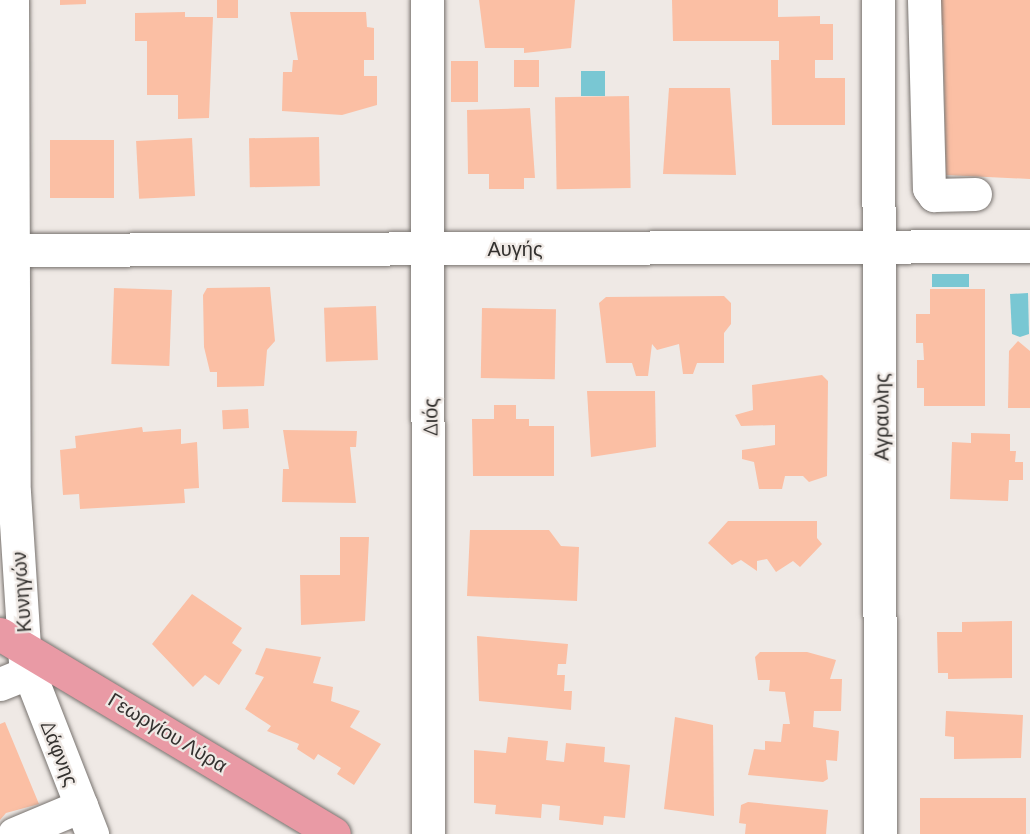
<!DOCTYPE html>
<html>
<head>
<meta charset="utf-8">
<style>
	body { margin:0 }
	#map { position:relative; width:1030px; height:834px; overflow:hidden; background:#efe9e5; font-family:Barlow,sans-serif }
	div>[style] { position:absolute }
	.water>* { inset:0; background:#79c7d3; transform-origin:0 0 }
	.building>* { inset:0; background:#fbbfa4; transform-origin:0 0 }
	.roads { filter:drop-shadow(0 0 2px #78736f) drop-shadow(0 0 2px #78736f) }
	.minor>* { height:33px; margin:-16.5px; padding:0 16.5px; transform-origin:16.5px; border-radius:16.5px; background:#fff }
	.major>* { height:33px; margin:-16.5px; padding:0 16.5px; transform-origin:16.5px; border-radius:16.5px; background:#e99aa5 }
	span { translate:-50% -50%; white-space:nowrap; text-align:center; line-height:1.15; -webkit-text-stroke:4.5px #efe9e5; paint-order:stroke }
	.street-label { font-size:20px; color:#33312f }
</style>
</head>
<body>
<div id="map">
	<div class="water">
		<i style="left:605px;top:71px;width:25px;height:24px;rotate:90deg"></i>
		<i style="left:932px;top:274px;width:37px;height:13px"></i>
		<i style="clip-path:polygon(1028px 293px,1029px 334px,1020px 337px,1012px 334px,1010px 294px)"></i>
	</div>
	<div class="building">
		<i style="clip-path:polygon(60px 0,86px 0,86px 4px,60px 5px)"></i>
		<i style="left:217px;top:0;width:21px;height:18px"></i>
		<i style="clip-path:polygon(479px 0,575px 0,571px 48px,524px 53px,524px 48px,485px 48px)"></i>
		<i style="clip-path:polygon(672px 0,778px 0,778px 17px,820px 16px,820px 24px,833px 24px,833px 60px,815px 60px,815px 78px,845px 78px,845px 125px,772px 125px,771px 60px,779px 60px,779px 41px,673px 41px)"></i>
		<i style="clip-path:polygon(935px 0,1030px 0,1030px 179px,946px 175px,943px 25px,936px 25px)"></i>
		<i style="clip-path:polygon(185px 12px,185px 17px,213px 17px,209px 118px,178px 119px,178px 95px,147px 95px,147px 41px,135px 41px,135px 13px)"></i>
		<i style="clip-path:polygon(290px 12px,366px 12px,367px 27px,374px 28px,374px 60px,364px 60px,364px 76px,377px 76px,377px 105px,342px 115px,282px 111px,283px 72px,292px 72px,293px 60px,298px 60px)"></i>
		<i style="left:514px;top:60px;width:25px;height:27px"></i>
		<i style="left:478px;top:61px;width:41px;height:27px;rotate:90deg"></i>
		<i style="clip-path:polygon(669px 88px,730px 88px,736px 175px,663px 174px)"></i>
		<i style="left:629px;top:96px;width:92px;height:74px;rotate:89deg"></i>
		<i style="clip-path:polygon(530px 108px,535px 178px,524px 178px,524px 189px,489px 189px,489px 174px,468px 174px,467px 110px)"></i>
		<i style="left:319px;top:137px;width:49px;height:70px;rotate:89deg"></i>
		<i style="left:192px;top:138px;width:58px;height:56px;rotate:87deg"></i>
		<i style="left:50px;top:140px;width:64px;height:58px"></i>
		<i style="clip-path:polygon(270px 287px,275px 341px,267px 350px,264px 386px,217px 387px,217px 372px,210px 372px,204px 347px,203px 295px,207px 288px)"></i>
		<i style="left:114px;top:288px;width:58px;height:76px;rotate:2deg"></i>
		<i style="clip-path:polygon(930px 289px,985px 289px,985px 406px,924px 406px,924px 388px,917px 388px,917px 360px,924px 360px,923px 343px,916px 343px,916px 314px,930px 314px)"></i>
		<i style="clip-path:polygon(724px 296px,731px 303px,731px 324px,724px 333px,724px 363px,697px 363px,693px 374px,683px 374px,679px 344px,657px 350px,652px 344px,648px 376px,636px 376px,632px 363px,606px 363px,599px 303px,606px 297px)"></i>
		<i style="left:376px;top:306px;width:54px;height:52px;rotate:88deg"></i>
		<i style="left:482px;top:308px;width:74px;height:70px;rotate:1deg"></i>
		<i style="clip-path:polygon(1018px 341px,1030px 351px,1030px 408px,1008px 408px,1009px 351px)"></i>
		<i style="clip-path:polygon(822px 375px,828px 381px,827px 476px,809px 482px,803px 476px,785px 476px,782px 489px,759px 489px,754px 462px,742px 459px,742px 450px,775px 445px,775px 425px,741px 426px,735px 415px,753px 410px,752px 385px)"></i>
		<i style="clip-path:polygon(587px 391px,655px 391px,656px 447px,591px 457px)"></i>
		<i style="clip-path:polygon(494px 405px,516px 405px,516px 419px,529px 419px,529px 426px,554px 426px,554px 476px,473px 476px,472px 419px,494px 419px)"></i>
		<i style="left:248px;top:409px;width:19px;height:26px;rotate:87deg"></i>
		<i style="clip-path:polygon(142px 427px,143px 432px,181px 429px,181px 444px,197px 442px,199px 488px,184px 489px,185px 503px,80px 509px,79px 494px,63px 495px,60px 450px,76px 448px,75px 436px)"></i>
		<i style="clip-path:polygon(283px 430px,357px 431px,356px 447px,350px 447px,356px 503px,282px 502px,283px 469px,289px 469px)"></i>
		<i style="clip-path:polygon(971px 433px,1010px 434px,1010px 451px,1016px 451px,1015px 462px,1023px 462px,1023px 480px,1009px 480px,1008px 501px,950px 499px,952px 442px,971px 443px)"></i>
		<i style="clip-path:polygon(728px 521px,817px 521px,817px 538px,822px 544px,800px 567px,793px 561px,776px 572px,767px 559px,757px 561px,757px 571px,741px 560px,732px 565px,708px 543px)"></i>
		<i style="clip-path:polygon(470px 530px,549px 530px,561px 546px,579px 547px,577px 601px,467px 596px)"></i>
		<i style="clip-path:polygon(340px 537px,369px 537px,365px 621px,301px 625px,300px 575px,340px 575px)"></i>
		<i style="clip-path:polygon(192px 594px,242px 628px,232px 643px,242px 650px,219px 685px,205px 675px,193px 687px,152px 644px)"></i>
		<i style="clip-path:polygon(1012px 621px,1012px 678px,948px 679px,948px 673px,938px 673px,937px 632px,962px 632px,962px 622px)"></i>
		<i style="clip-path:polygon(477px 636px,568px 644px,566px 664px,558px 664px,557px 675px,565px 675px,564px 691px,572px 691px,571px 710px,479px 701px)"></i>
		<i style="clip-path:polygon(266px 648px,321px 657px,313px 683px,333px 687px,331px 701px,360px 711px,350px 727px,381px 744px,354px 785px,337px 774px,341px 768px,318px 754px,314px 760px,297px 749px,299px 744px,267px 731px,271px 726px,245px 709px,264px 677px,255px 674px)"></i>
		<i style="clip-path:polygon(760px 652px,807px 652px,836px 660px,830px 679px,842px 679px,841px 711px,814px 711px,813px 727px,839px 731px,837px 761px,826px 760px,828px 779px,823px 782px,748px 775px,754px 749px,765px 750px,765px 741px,781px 742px,783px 724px,790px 724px,785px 692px,769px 691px,770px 680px,758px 680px,755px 657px)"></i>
		<i style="clip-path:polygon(946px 711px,1023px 715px,1021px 758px,954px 759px,954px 737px,945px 736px)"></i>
		<i style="clip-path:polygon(675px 717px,713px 725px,714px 816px,664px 809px)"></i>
		<i style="clip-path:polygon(5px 722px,39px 804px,6px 813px,0 820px,0 724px)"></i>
		<i style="clip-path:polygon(508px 737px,548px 741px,546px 760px,564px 762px,566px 743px,605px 747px,604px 762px,630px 765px,625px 818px,604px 816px,603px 825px,559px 820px,560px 806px,542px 804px,541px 818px,495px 814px,496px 805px,474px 803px,474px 750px,506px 753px)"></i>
		<i style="left:920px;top:798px;width:106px;height:36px"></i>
		<i style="clip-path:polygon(748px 802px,828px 810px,826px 834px,745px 834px,746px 824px,739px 823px,741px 805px)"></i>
	</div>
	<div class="roads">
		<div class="minor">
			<i style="left:12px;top:0;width:492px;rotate:89.8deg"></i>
			<i style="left:14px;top:492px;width:170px;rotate:86.3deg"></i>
			<i style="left:25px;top:662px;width:185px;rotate:68.7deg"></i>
			<i style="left:427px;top:0;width:834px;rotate:89.93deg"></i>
			<i style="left:878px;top:0;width:834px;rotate:89.86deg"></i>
			<i style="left:924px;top:0;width:188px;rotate:88.5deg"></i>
			<i style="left:929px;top:188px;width:9px;rotate:54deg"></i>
			<i style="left:934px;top:195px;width:41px;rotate:-1.4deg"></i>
			<i style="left:0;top:250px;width:1030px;rotate:-0.22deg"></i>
			<i style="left:0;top:684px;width:29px;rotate:-22deg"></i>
			<i style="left:14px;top:834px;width:73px;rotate:-22.7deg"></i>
		</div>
		<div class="major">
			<i style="left:0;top:634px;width:389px;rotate:30.9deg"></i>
		</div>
	</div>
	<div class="street-label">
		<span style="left:515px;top:248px">Αυγής</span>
		<span style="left:430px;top:417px;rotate:-90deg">Διός</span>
		<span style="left:881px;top:417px;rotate:-90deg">Αγραυλης</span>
		<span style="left:21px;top:592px;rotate:-94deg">Κυνηγών</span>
		<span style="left:168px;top:732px;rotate:31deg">Γεωργίου Λύρα</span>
		<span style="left:60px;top:753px;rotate:68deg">Δάφνης</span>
	</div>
</div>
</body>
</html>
